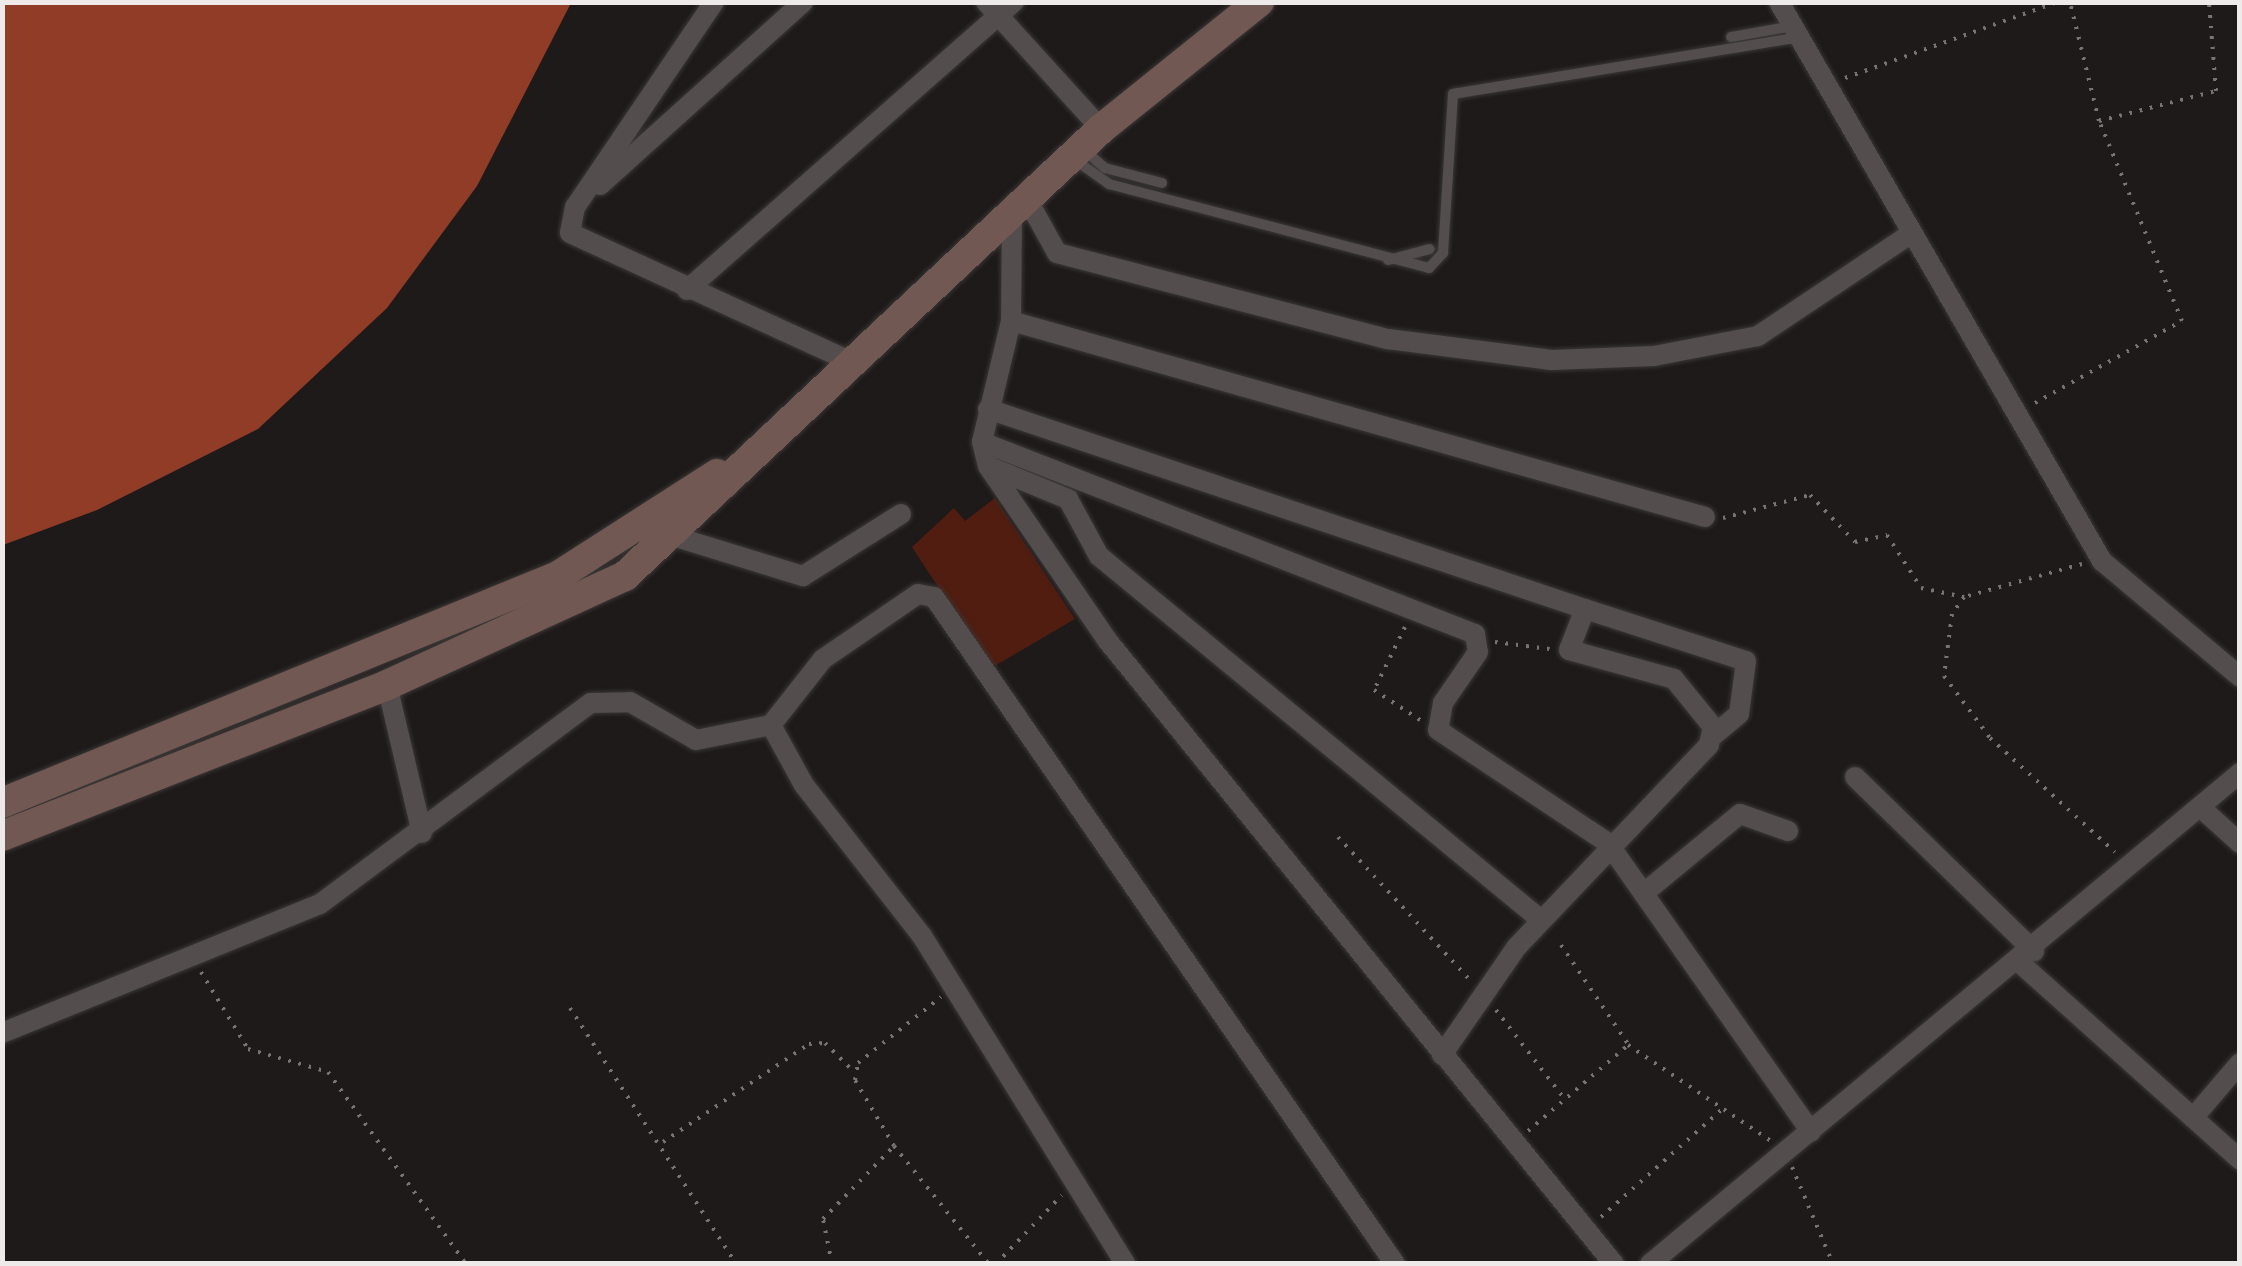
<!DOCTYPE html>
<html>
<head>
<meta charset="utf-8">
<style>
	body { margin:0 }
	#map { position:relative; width:2242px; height:1266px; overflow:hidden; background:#1e1a19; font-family:Rubik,sans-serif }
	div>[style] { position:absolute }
	.green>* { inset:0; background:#501d10 }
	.water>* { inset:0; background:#913c27 }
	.path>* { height:4px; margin-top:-2px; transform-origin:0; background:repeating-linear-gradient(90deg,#777473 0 2.5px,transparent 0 10.5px) }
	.roads { filter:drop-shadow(0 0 2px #3a3737) drop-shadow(0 0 2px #3a3737) }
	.lane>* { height:10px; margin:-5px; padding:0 5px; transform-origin:5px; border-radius:5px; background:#534e4d }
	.street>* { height:20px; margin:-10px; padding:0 10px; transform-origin:10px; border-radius:10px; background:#534e4d }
	.secondary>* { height:30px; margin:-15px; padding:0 15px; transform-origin:15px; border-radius:15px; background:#715852 }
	span { translate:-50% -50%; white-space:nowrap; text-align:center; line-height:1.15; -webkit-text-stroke:8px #1e1a19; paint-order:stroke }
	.frame { position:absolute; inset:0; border:5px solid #edeae9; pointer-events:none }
</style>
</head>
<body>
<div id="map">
	<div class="green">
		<i style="clip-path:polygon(995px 498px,1075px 619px,991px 668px,912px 547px,954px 508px,965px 521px)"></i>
	</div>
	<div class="water">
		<i style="clip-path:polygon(3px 2px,571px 2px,571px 3px,477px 186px,387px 308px,258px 429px,97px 510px,3px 545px)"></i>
	</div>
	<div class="path">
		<i style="left:1845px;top:78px;width:225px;rotate:-19.7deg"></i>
		<i style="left:2099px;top:121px;width:121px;rotate:-14.4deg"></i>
		<i style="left:2216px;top:91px;width:89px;rotate:-94.5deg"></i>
		<i style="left:2035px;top:403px;width:168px;rotate:-29.2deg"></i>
		<i style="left:2182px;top:321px;width:217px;rotate:-112.5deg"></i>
		<i style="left:2099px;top:121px;width:122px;rotate:-103.7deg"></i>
		<i style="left:1723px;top:518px;width:90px;rotate:-14.8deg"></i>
		<i style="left:1810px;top:495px;width:65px;rotate:46.2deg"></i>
		<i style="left:1855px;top:542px;width:33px;rotate:-12deg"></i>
		<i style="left:1887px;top:535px;width:63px;rotate:57.3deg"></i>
		<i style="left:1921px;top:588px;width:44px;rotate:11.8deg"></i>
		<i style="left:2082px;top:564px;width:123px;rotate:164.4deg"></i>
		<i style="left:1964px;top:597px;width:21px;rotate:125deg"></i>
		<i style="left:1952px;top:614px;width:63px;rotate:97.4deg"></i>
		<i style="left:1944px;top:676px;width:77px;rotate:53.4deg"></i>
		<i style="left:1990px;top:738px;width:169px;rotate:42.4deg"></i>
		<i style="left:1405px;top:627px;width:70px;rotate:116.2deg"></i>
		<i style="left:1374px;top:690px;width:55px;rotate:33.1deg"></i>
		<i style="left:1495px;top:642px;width:55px;rotate:7.3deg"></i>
		<i style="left:1338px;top:837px;width:195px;rotate:47.3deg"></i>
		<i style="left:1561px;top:945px;width:120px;rotate:55.9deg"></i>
		<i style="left:201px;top:972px;width:90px;rotate:58.6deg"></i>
		<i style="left:248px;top:1049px;width:83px;rotate:16deg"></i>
		<i style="left:328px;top:1072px;width:236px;rotate:54.3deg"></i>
		<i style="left:570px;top:1008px;width:305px;rotate:57deg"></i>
		<i style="left:1496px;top:1010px;width:110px;rotate:52.4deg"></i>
		<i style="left:1528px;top:1131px;width:132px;rotate:-40.7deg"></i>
		<i style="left:1628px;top:1045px;width:172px;rotate:33.9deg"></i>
		<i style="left:663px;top:1142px;width:176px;rotate:-33.9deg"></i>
		<i style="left:809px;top:1044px;width:16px;rotate:-4deg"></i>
		<i style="left:825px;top:1043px;width:42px;rotate:45deg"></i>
		<i style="left:894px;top:1146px;width:151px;rotate:51.2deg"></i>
		<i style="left:1792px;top:1167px;width:105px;rotate:67.1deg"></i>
		<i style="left:1601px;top:1217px;width:161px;rotate:-41.7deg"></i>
		<i style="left:832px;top:1264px;width:46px;rotate:-101.3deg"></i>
		<i style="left:823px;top:1219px;width:102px;rotate:-45.8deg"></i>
		<i style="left:894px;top:1146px;width:77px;rotate:-120.6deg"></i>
		<i style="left:855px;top:1080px;width:17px;rotate:-80deg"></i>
		<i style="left:858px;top:1063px;width:106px;rotate:-38.5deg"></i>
		<i style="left:996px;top:1264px;width:95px;rotate:-46.3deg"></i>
	</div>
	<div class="roads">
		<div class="lane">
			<i style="left:1731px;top:37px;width:63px;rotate:-10.1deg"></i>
			<i style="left:1083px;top:149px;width:29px;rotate:41deg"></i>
			<i style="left:1105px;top:168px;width:59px;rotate:14.7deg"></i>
			<i style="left:1075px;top:160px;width:42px;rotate:35.2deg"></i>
			<i style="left:1109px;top:184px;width:331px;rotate:14.7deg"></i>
			<i style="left:1429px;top:268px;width:21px;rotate:-47deg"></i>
			<i style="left:1443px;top:253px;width:159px;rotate:-86.4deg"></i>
			<i style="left:1453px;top:94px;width:353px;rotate:-9.3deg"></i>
			<i style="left:1388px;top:260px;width:43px;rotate:-14.7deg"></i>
		</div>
		<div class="street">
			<i style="left:714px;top:2px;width:248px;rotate:124.1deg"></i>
			<i style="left:575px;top:207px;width:26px;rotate:101deg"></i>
			<i style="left:570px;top:233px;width:306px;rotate:24.6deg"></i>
			<i style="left:986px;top:2px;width:171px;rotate:47.8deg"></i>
			<i style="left:1779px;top:2px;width:646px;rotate:59.98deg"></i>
			<i style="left:2102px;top:561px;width:180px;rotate:40deg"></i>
			<i style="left:600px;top:185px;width:273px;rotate:-42deg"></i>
			<i style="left:1026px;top:197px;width:64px;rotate:61deg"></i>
			<i style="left:1057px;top:253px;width:342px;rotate:14.6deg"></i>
			<i style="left:1388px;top:339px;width:165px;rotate:7.3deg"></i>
			<i style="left:1552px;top:360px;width:102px;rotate:-2.2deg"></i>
			<i style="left:1654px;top:356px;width:106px;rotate:-10.9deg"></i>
			<i style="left:1758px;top:336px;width:182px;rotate:-33.8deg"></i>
			<i style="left:1012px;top:210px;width:111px;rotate:90.5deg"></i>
			<i style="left:1011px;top:321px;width:124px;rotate:103.5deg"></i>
			<i style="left:982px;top:442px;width:25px;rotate:76deg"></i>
			<i style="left:988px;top:466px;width:211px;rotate:55.6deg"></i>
			<i style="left:1107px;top:640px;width:804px;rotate:50.91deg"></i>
			<i style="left:687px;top:290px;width:436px;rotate:-41.4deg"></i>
			<i style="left:1011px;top:321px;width:721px;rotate:15.77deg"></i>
			<i style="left:988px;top:409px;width:630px;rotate:18.52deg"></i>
			<i style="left:1585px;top:609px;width:44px;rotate:111.3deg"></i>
			<i style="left:1569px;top:650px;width:109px;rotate:15.4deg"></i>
			<i style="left:1674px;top:679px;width:62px;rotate:50.9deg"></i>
			<i style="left:1713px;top:727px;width:18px;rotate:103deg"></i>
			<i style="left:1709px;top:745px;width:280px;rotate:133.6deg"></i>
			<i style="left:1516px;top:948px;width:130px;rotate:124.7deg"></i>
			<i style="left:982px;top:442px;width:529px;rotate:21.28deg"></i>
			<i style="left:1475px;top:634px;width:18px;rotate:81deg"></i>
			<i style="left:1478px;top:652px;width:62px;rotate:124.5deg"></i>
			<i style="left:1443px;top:703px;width:27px;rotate:100deg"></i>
			<i style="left:1438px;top:730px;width:204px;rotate:33.6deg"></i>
			<i style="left:1608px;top:843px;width:353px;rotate:54.9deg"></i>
			<i style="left:988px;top:466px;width:87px;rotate:22.4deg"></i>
			<i style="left:1068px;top:499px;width:65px;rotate:61.5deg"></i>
			<i style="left:1099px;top:556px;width:573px;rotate:39.47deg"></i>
			<i style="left:665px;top:523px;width:18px;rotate:52deg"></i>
			<i style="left:676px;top:537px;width:133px;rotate:17.1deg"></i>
			<i style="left:803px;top:576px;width:116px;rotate:-32.3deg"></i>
			<i style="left:1585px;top:609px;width:169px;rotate:17.9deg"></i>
			<i style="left:1746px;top:661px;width:53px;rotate:97.5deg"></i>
			<i style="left:1739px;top:714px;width:33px;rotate:140deg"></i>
			<i style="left:387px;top:685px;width:152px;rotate:76.7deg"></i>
			<i style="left:771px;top:725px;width:84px;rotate:-51.8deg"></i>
			<i style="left:823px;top:659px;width:115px;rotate:-34.4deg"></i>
			<i style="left:918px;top:594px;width:16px;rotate:11deg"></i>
			<i style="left:934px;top:597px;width:811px;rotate:55.35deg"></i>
			<i style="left:1855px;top:777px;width:250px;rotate:44.2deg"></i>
			<i style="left:2200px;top:807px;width:54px;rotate:42deg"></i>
			<i style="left:1644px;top:893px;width:124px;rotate:-39.5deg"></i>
			<i style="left:1740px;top:814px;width:51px;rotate:19.5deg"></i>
			<i style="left:2020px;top:963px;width:295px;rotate:41.8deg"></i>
			<i style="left:2px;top:1033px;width:343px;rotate:-22.1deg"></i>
			<i style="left:320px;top:904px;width:337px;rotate:-36.6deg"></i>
			<i style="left:591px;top:703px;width:39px;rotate:-1deg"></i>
			<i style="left:630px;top:702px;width:76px;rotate:29.9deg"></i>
			<i style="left:696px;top:740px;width:76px;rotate:-11.3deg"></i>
			<i style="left:771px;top:725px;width:68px;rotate:61.2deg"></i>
			<i style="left:804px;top:785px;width:192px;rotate:52deg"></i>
			<i style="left:922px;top:936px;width:386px;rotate:58.2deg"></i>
			<i style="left:2193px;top:1118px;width:72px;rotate:-49.5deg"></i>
			<i style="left:1650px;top:1264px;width:768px;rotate:-39.77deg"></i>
		</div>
		<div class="secondary">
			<i style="left:2px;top:803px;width:601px;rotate:-22.21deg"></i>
			<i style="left:558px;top:576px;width:189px;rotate:-32.7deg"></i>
			<i style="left:2px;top:836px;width:414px;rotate:-21.4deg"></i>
			<i style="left:387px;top:685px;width:262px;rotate:-24.6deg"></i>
			<i style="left:625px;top:576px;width:653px;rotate:-43.2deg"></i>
			<i style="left:1101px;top:129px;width:203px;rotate:-38.8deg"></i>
		</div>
	</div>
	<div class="frame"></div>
</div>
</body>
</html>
